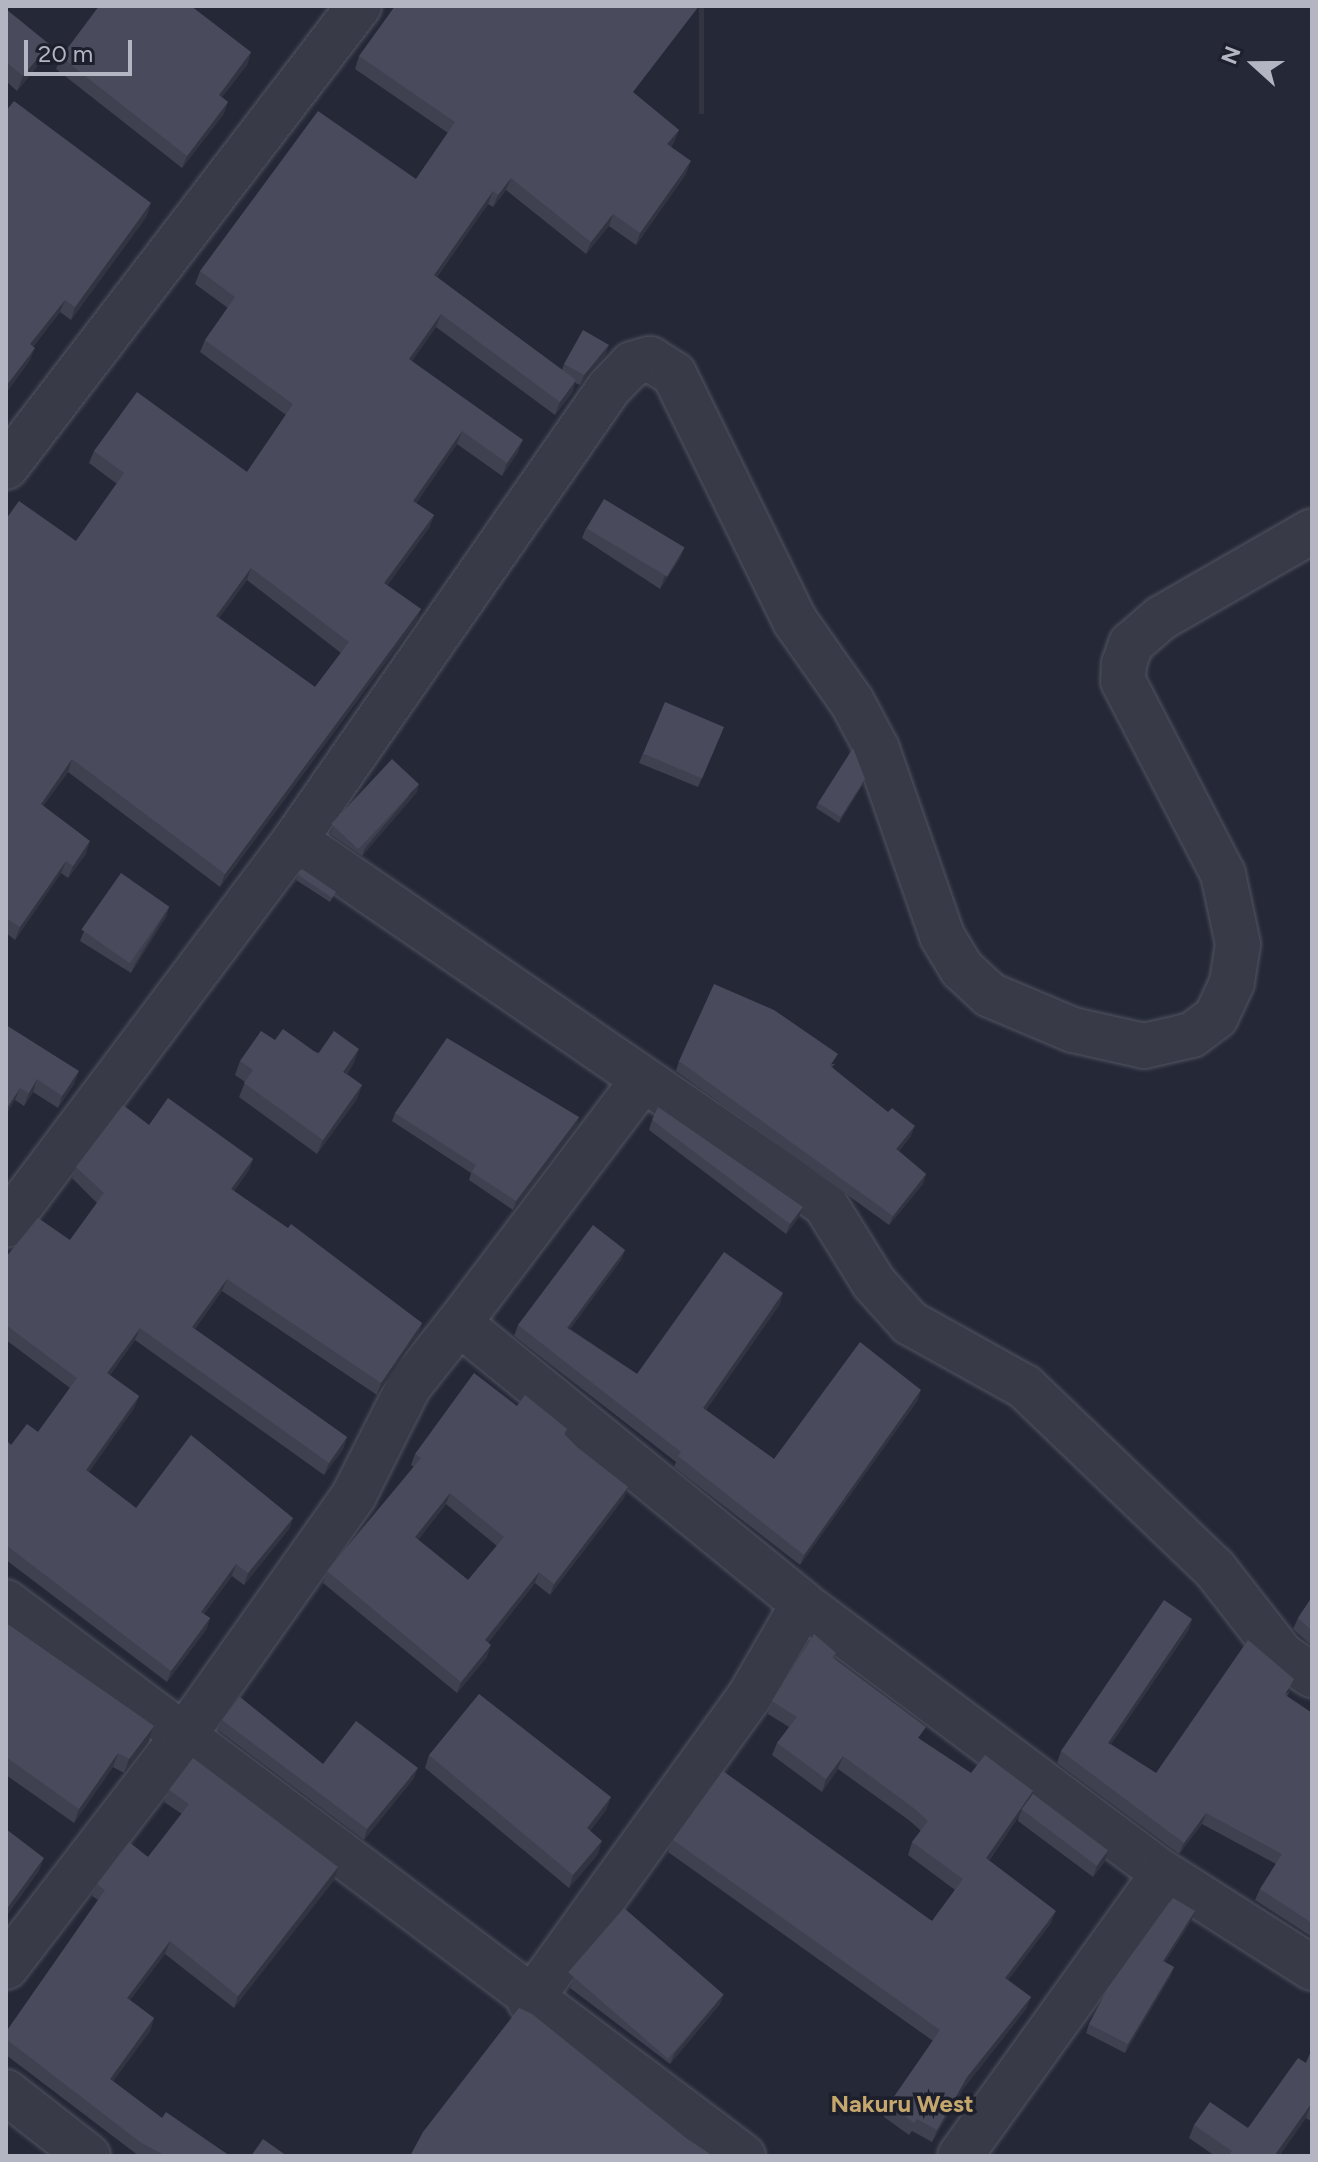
<!DOCTYPE html>
<html>
<head>
<meta charset="utf-8">
<style>
	body { margin:0 }
	#map { position:relative; width:1318px; height:2162px; overflow:hidden; background:#242837; font-family:Figtree,sans-serif }
	div>[style] { position:absolute }
	.roads { filter:drop-shadow(0 0 2px #535562) drop-shadow(0 0 2px #535562) }
	.minor>* { height:44px; margin:-22px; padding:0 22px; transform-origin:22px; border-radius:22px; background:#383b47 }
	.wall>* { inset:0; background:#3f4050 }
	.shaded-wall>* { inset:0; background:#333441; transform-origin:0 0 }
	.building>* { inset:0; background:#494b5d; transform-origin:0 0 }
	span { translate:-50% -50%; white-space:nowrap; text-align:center; line-height:1.15; -webkit-text-stroke:7px #1d202c; paint-order:stroke }
	.quarter-label { font-size:24px; color:#c5a66c; font-weight:700 }
	.frame { position:absolute; inset:0; border:8px solid #b3b5c3; pointer-events:none }
	.north { position:absolute; left:1214px; top:24px; width:80px; height:80px; -webkit-text-stroke:6px #1d202c; paint-order:stroke; rotate:291deg; font-size:22px; font-weight:700; line-height:32px; text-align:center; color:#b3b5c3 }
	.north::after { content:''; display:block; margin:auto; width:28px; height:36px; background:#b3b5c3; clip-path:polygon(50% 0,100% 100%,50% 72%,0 100%) }
	.scale { position:absolute; left:24px; top:40px; width:108px; height:36px; box-sizing:border-box; border:4px solid #b3b5c3; border-top:0; padding-left:10px; font-size:24px; line-height:28px; white-space:nowrap; color:#b3b5c3; -webkit-text-stroke:6px #1d202c; paint-order:stroke }
</style>
</head>
<body>
<div id="map">
	<div class="roads">
		<div class="minor">
			<i style="left:6px;top:467px;width:581px;rotate:-52.56deg"></i>
			<i style="left:295px;top:840px;width:643px;rotate:34.48deg"></i>
			<i style="left:825px;top:1204px;width:93px;rotate:58.2deg"></i>
			<i style="left:874px;top:1283px;width:54px;rotate:48deg"></i>
			<i style="left:910px;top:1323px;width:132px;rotate:29.1deg"></i>
			<i style="left:1025px;top:1387px;width:262px;rotate:43.8deg"></i>
			<i style="left:1214px;top:1568px;width:110px;rotate:52deg"></i>
			<i style="left:1282px;top:1655px;width:36px;rotate:34deg"></i>
			<i style="left:6px;top:1225px;width:481px;rotate:-53.1deg"></i>
			<i style="left:295px;top:840px;width:550px;rotate:-55.21deg"></i>
			<i style="left:609px;top:388px;width:33px;rotate:-46deg"></i>
			<i style="left:632px;top:364px;width:19px;rotate:-16deg"></i>
			<i style="left:650px;top:359px;width:28px;rotate:32deg"></i>
			<i style="left:674px;top:374px;width:275px;rotate:63.9deg"></i>
			<i style="left:795px;top:621px;width:99px;rotate:54.9deg"></i>
			<i style="left:852px;top:702px;width:53px;rotate:62deg"></i>
			<i style="left:877px;top:749px;width:198px;rotate:70.8deg"></i>
			<i style="left:942px;top:936px;width:39px;rotate:59deg"></i>
			<i style="left:962px;top:969px;width:38px;rotate:43deg"></i>
			<i style="left:990px;top:995px;width:90px;rotate:22.9deg"></i>
			<i style="left:1073px;top:1030px;width:73px;rotate:12.7deg"></i>
			<i style="left:1144px;top:1046px;width:49px;rotate:-12.9deg"></i>
			<i style="left:1192px;top:1035px;width:30px;rotate:-37deg"></i>
			<i style="left:1216px;top:1017px;width:38px;rotate:-65deg"></i>
			<i style="left:1232px;top:982px;width:38px;rotate:-81deg"></i>
			<i style="left:1238px;top:944px;width:72px;rotate:-102.1deg"></i>
			<i style="left:1223px;top:874px;width:217px;rotate:-117.4deg"></i>
			<i style="left:1123px;top:681px;width:17px;rotate:-87deg"></i>
			<i style="left:1124px;top:664px;width:21px;rotate:-71deg"></i>
			<i style="left:1131px;top:644px;width:40px;rotate:-41deg"></i>
			<i style="left:1161px;top:618px;width:174px;rotate:-29.9deg"></i>
			<i style="left:459px;top:1323px;width:305px;rotate:-52.9deg"></i>
			<i style="left:6px;top:1602px;width:922px;rotate:36.93deg"></i>
			<i style="left:803px;top:1604px;width:449px;rotate:36.8deg"></i>
			<i style="left:6px;top:1967px;width:294px;rotate:-52.5deg"></i>
			<i style="left:185px;top:1734px;width:293px;rotate:-54.7deg"></i>
			<i style="left:354px;top:1495px;width:122px;rotate:-63.2deg"></i>
			<i style="left:409px;top:1386px;width:80px;rotate:-51.6deg"></i>
			<i style="left:459px;top:1323px;width:444px;rotate:39.2deg"></i>
			<i style="left:803px;top:1604px;width:108px;rotate:120.1deg"></i>
			<i style="left:749px;top:1697px;width:375px;rotate:125.8deg"></i>
			<i style="left:6px;top:2092px;width:104px;rotate:38deg"></i>
			<i style="left:960px;top:2156px;width:348px;rotate:-54.3deg"></i>
			<i style="left:1163px;top:1873px;width:177px;rotate:32.5deg"></i>
		</div>
	</div>
	<div class="wall">
		<i style="clip-path:polygon(6px 9px,43px 59px,17px 91px,6px 81px)"></i>
		<i style="clip-path:polygon(251px 52px,247px 65px,222px 97px,228px 102px,223px 115px,182px 168px,56px 69px,61px 57px)"></i>
		<i style="clip-path:polygon(evenodd,359px 56px,636px 95px,679px 130px,674px 142px,671px 147px,686px 174px,636px 245px,609px 226px,586px 254px,506px 190px,493px 207px,488px 204px,437px 277px,562px 370px,564px 364px,605px 356px,580px 385px,575px 383px,572px 393px,555px 415px,436px 327px,412px 361px,518px 452px,502px 476px,457px 444px,416px 503px,434px 515px,429px 528px,387px 585px,421px 609px,416px 621px,220px 887px,68px 772px,43px 806px,86px 854px,68px 878px,61px 873px,15px 940px,6px 933px,6px 519px,76px 541px,117px 484px,89px 463px,94px 451px,247px 472px,286px 415px,200px 352px,205px 340px,228px 308px,195px 284px,200px 271px,416px 179px,448px 133px,355px 69px,359px 56px,247px 580px,341px 653px,315px 687px,219px 618px,247px 580px)"></i>
		<i style="clip-path:polygon(6px 111px,147px 216px,71px 320px,60px 312px,33px 347px,30px 360px,6px 393px)"></i>
		<i style="clip-path:polygon(586px 528px,684px 548px,680px 558px,660px 589px,582px 538px)"></i>
		<i style="clip-path:polygon(724px 727px,698px 787px,639px 763px,643px 753px)"></i>
		<i style="clip-path:polygon(865px 779px,863px 784px,839px 823px,816px 808px,818px 803px)"></i>
		<i style="clip-path:polygon(417px 792px,362px 856px,330px 834px,333px 826px)"></i>
		<i style="clip-path:polygon(298px 875px,336px 892px,330px 902px,296px 880px)"></i>
		<i style="clip-path:polygon(169px 907px,166px 917px,131px 973px,80px 941px,84px 931px)"></i>
		<i style="clip-path:polygon(6px 1025px,74px 1084px,58px 1108px,33px 1092px,24px 1106px,15px 1100px)"></i>
		<i style="clip-path:polygon(275px 1040px,354px 1063px,347px 1074px,362px 1085px,357px 1099px,317px 1154px,239px 1097px,245px 1082px,235px 1075px,240px 1061px)"></i>
		<i style="clip-path:polygon(679px 1061px,835px 1064px,832px 1067px,911px 1136px,899px 1151px,926px 1174px,923px 1184px,889px 1225px,676px 1071px)"></i>
		<i style="clip-path:polygon(395px 1113px,579px 1117px,576px 1126px,513px 1210px,469px 1180px,471px 1173px,392px 1121px)"></i>
		<i style="clip-path:polygon(652px 1120px,799px 1217px,786px 1234px,649px 1130px)"></i>
		<i style="clip-path:polygon(149px 1125px,253px 1159px,249px 1170px,234px 1191px,422px 1323px,418px 1335px,377px 1395px,222px 1291px,195px 1329px,347px 1437px,343px 1449px,324px 1475px,135px 1340px,110px 1375px,139px 1396px,134px 1408px,89px 1472px,136px 1508px,293px 1518px,289px 1529px,244px 1585px,232px 1576px,204px 1614px,210px 1618px,206px 1630px,167px 1682px,6px 1560px,6px 1440px,11px 1445px,38px 1432px,70px 1388px,6px 1340px,6px 1257px,70px 1240px,97px 1203px,72px 1178px,76px 1167px)"></i>
		<i style="clip-path:polygon(625px 1250px,621px 1260px,570px 1329px,637px 1374px,780px 1304px,706px 1410px,774px 1459px,918px 1400px,800px 1565px,674px 1467px,676px 1462px,514px 1336px,518px 1325px)"></i>
		<i style="clip-path:polygon(evenodd,517px 1406px,567px 1429px,565px 1435px,578px 1448px,628px 1487px,624px 1498px,550px 1595px,535px 1583px,488px 1643px,487px 1657px,457px 1693px,323px 1583px,327px 1571px,414px 1467px,411px 1465px,415px 1454px,517px 1406px,446px 1504px,497px 1546px,468px 1580px,418px 1540px,446px 1504px)"></i>
		<i style="clip-path:polygon(1312px 1597px,1312px 1646px,1293px 1629px,1298px 1618px)"></i>
		<i style="clip-path:polygon(1192px 1619px,1188px 1631px,1111px 1744px,1156px 1773px,1290px 1691px,1287px 1696px,1312px 1713px,1312px 1937px,1255px 1900px,1260px 1889px,1276px 1864px,1202px 1824px,1179px 1854px,1057px 1763px,1061px 1751px)"></i>
		<i style="clip-path:polygon(6px 1623px,154px 1726px,149px 1740px,124px 1773px,113px 1767px,74px 1823px,6px 1775px)"></i>
		<i style="clip-path:polygon(836px 1653px,834px 1658px,921px 1740px,971px 1773px,1031px 1797px,1105px 1861px,1093px 1877px,1018px 1821px,1019px 1816px,989px 1861px,1051px 1923px,1008px 1980px,1031px 1997px,1026px 2009px,963px 2089px,932px 2142px,912px 2131px,909px 2135px,884px 2117px,889px 2104px,933px 2041px,668px 1852px,673px 1840px,932px 1921px,955px 1890px,908px 1855px,912px 1842px,921px 1831px,910px 1821px,838px 1769px,822px 1792px,772px 1755px,777px 1743px,789px 1727px,768px 1714px,772px 1701px)"></i>
		<i style="clip-path:polygon(222px 1720px,323px 1764px,414px 1778px,364px 1840px,218px 1730px)"></i>
		<i style="clip-path:polygon(429px 1755px,611px 1797px,606px 1810px,590px 1831px,598px 1854px,569px 1888px,425px 1768px)"></i>
		<i style="clip-path:polygon(169px 1790px,334px 1880px,234px 2008px,165px 1954px,130px 2000px,154px 2018px,150px 2031px,113px 2081px,162px 2118px,230px 2156px,139px 2156px,6px 2055px,6px 2032px,98px 1900px,92px 1896px,97px 1884px,148px 1857px,182px 1814px,164px 1802px)"></i>
		<i style="clip-path:polygon(1191px 1921px,1165px 1962px,1174px 1967px,1170px 1977px,1125px 2053px,1086px 2033px,1089px 2024px)"></i>
		<i style="clip-path:polygon(574px 1977px,720px 2004px,670px 2064px,570px 1988px)"></i>
		<i style="clip-path:polygon(1312px 2049px,1312px 2122px,1306px 2118px,1279px 2156px,1215px 2156px,1189px 2138px,1194px 2125px,1248px 2128px,1306px 2063px)"></i>
	</div>
	<div class="shaded-wall">
		<i style="left:699px;top:6px;width:5px;height:108px"></i>
		<i style="clip-path:polygon(49px 44px,43px 59px,17px 91px,23px 76px)"></i>
		<i style="clip-path:polygon(251px 52px,247px 65px,214px 107px,219px 95px)"></i>
		<i style="clip-path:polygon(228px 102px,223px 115px,182px 168px,187px 156px)"></i>
		<i style="clip-path:polygon(679px 130px,674px 142px,662px 157px,667px 144px)"></i>
		<i style="clip-path:polygon(691px 161px,686px 174px,636px 245px,640px 233px)"></i>
		<i style="clip-path:polygon(511px 178px,506px 190px,493px 207px,498px 195px)"></i>
		<i style="clip-path:polygon(493px 191px,488px 204px,429px 288px,434px 275px)"></i>
		<i style="clip-path:polygon(151px 203px,147px 216px,71px 320px,75px 307px)"></i>
		<i style="clip-path:polygon(613px 214px,609px 226px,586px 254px,591px 242px)"></i>
		<i style="clip-path:polygon(65px 300px,60px 312px,25px 357px,30px 344px)"></i>
		<i style="clip-path:polygon(441px 314px,436px 327px,404px 372px,409px 359px)"></i>
		<i style="clip-path:polygon(609px 345px,605px 356px,580px 385px,584px 375px)"></i>
		<i style="clip-path:polygon(35px 348px,30px 360px,6px 393px,6px 386px)"></i>
		<i style="clip-path:polygon(576px 380px,572px 393px,555px 415px,560px 402px)"></i>
		<i style="clip-path:polygon(462px 431px,457px 444px,409px 514px,413px 501px)"></i>
		<i style="clip-path:polygon(523px 440px,518px 452px,502px 476px,507px 463px)"></i>
		<i style="clip-path:polygon(434px 515px,429px 528px,380px 596px,384px 583px)"></i>
		<i style="clip-path:polygon(684px 548px,680px 558px,660px 589px,664px 578px)"></i>
		<i style="clip-path:polygon(251px 568px,247px 580px,212px 628px,216px 616px)"></i>
		<i style="clip-path:polygon(421px 609px,416px 621px,220px 887px,225px 874px)"></i>
		<i style="clip-path:polygon(72px 759px,68px 772px,36px 816px,41px 804px)"></i>
		<i style="clip-path:polygon(865px 779px,863px 784px,839px 823px,841px 817px)"></i>
		<i style="clip-path:polygon(419px 784px,417px 792px,362px 856px,365px 848px)"></i>
		<i style="clip-path:polygon(90px 841px,86px 854px,68px 878px,73px 866px)"></i>
		<i style="clip-path:polygon(66px 861px,61px 873px,15px 940px,20px 927px)"></i>
		<i style="clip-path:polygon(169px 907px,166px 917px,131px 973px,135px 964px)"></i>
		<i style="clip-path:polygon(359px 1049px,354px 1063px,338px 1086px,343px 1072px)"></i>
		<i style="clip-path:polygon(79px 1071px,74px 1084px,58px 1108px,62px 1096px)"></i>
		<i style="clip-path:polygon(37px 1079px,33px 1092px,24px 1106px,29px 1093px)"></i>
		<i style="clip-path:polygon(362px 1085px,357px 1099px,317px 1154px,323px 1140px)"></i>
		<i style="clip-path:polygon(20px 1088px,15px 1100px,6px 1115px,6px 1110px)"></i>
		<i style="clip-path:polygon(579px 1117px,576px 1126px,513px 1210px,516px 1201px)"></i>
		<i style="clip-path:polygon(915px 1126px,911px 1136px,893px 1159px,896px 1149px)"></i>
		<i style="clip-path:polygon(253px 1159px,249px 1170px,227px 1201px,231px 1189px)"></i>
		<i style="clip-path:polygon(926px 1174px,923px 1184px,889px 1225px,893px 1216px)"></i>
		<i style="clip-path:polygon(803px 1207px,799px 1217px,786px 1234px,790px 1224px)"></i>
		<i style="clip-path:polygon(625px 1250px,621px 1260px,563px 1338px,567px 1328px)"></i>
		<i style="clip-path:polygon(227px 1279px,222px 1291px,188px 1338px,192px 1327px)"></i>
		<i style="clip-path:polygon(783px 1293px,780px 1304px,700px 1418px,703px 1408px)"></i>
		<i style="clip-path:polygon(422px 1323px,418px 1335px,377px 1395px,381px 1383px)"></i>
		<i style="clip-path:polygon(140px 1328px,135px 1340px,103px 1384px,107px 1373px)"></i>
		<i style="clip-path:polygon(921px 1390px,918px 1400px,800px 1565px,804px 1555px)"></i>
		<i style="clip-path:polygon(139px 1396px,134px 1408px,82px 1482px,86px 1470px)"></i>
		<i style="clip-path:polygon(347px 1437px,343px 1449px,324px 1475px,329px 1463px)"></i>
		<i style="clip-path:polygon(628px 1487px,624px 1498px,550px 1595px,554px 1584px)"></i>
		<i style="clip-path:polygon(450px 1493px,446px 1504px,411px 1549px,415px 1537px)"></i>
		<i style="clip-path:polygon(293px 1518px,289px 1529px,244px 1585px,248px 1573px)"></i>
		<i style="clip-path:polygon(236px 1564px,232px 1576px,197px 1623px,201px 1612px)"></i>
		<i style="clip-path:polygon(539px 1572px,535px 1583px,481px 1652px,485px 1640px)"></i>
		<i style="clip-path:polygon(210px 1618px,206px 1630px,167px 1682px,171px 1671px)"></i>
		<i style="clip-path:polygon(1192px 1619px,1188px 1631px,1104px 1754px,1108px 1743px)"></i>
		<i style="clip-path:polygon(491px 1645px,487px 1657px,457px 1693px,461px 1682px)"></i>
		<i style="clip-path:polygon(154px 1726px,149px 1740px,124px 1773px,129px 1759px)"></i>
		<i style="clip-path:polygon(118px 1753px,113px 1767px,74px 1823px,79px 1809px)"></i>
		<i style="clip-path:polygon(843px 1756px,838px 1769px,822px 1792px,826px 1779px)"></i>
		<i style="clip-path:polygon(418px 1768px,414px 1778px,364px 1840px,367px 1829px)"></i>
		<i style="clip-path:polygon(1033px 1791px,1028px 1804px,1022px 1810px,1019px 1816px,982px 1871px,986px 1858px)"></i>
		<i style="clip-path:polygon(611px 1797px,606px 1810px,582px 1841px,587px 1828px)"></i>
		<i style="clip-path:polygon(1206px 1813px,1202px 1824px,1179px 1854px,1184px 1843px)"></i>
		<i style="clip-path:polygon(602px 1841px,598px 1854px,569px 1888px,573px 1875px)"></i>
		<i style="clip-path:polygon(1108px 1850px,1105px 1861px,1093px 1877px,1097px 1866px)"></i>
		<i style="clip-path:polygon(44px 1858px,39px 1871px,6px 1917px,6px 1910px)"></i>
		<i style="clip-path:polygon(338px 1867px,334px 1880px,234px 2008px,238px 1996px)"></i>
		<i style="clip-path:polygon(1056px 1911px,1051px 1923px,1000px 1991px,1005px 1978px)"></i>
		<i style="clip-path:polygon(1195px 1911px,1191px 1921px,1160px 1970px,1163px 1961px)"></i>
		<i style="clip-path:polygon(170px 1941px,165px 1954px,122px 2010px,127px 1998px)"></i>
		<i style="clip-path:polygon(1174px 1967px,1170px 1977px,1125px 2053px,1128px 2044px)"></i>
		<i style="clip-path:polygon(724px 1994px,720px 2004px,670px 2064px,674px 2054px)"></i>
		<i style="clip-path:polygon(1031px 1997px,1026px 2009px,963px 2089px,932px 2142px,937px 2130px,967px 2077px)"></i>
		<i style="clip-path:polygon(154px 2018px,150px 2031px,106px 2091px,110px 2079px)"></i>
		<i style="clip-path:polygon(1311px 2104px,1306px 2118px,1279px 2156px,1274px 2156px)"></i>
	</div>
	<div class="building">
		<i style="clip-path:polygon(99px 6px,191px 6px,251px 52px,219px 95px,228px 102px,187px 156px,61px 57px)"></i>
		<i style="clip-path:polygon(evenodd,395px 6px,699px 6px,633px 92px,679px 130px,667px 144px,691px 161px,640px 233px,613px 214px,591px 242px,511px 178px,498px 195px,493px 191px,434px 275px,576px 380px,560px 402px,441px 314px,409px 359px,523px 440px,507px 463px,462px 431px,413px 501px,434px 515px,384px 583px,421px 609px,225px 874px,72px 759px,41px 804px,90px 841px,73px 866px,66px 861px,20px 927px,6px 918px,6px 519px,19px 501px,76px 541px,124px 473px,94px 451px,137px 392px,247px 472px,293px 404px,205px 340px,235px 297px,200px 271px,318px 111px,416px 179px,455px 122px,359px 56px,395px 6px,251px 568px,349px 642px,315px 687px,216px 616px,251px 568px)"></i>
		<i style="clip-path:polygon(6px 9px,49px 44px,23px 76px,6px 62px)"></i>
		<i style="clip-path:polygon(14px 101px,151px 203px,75px 307px,65px 300px,30px 344px,35px 348px,6px 386px,6px 111px)"></i>
		<i style="clip-path:polygon(583px 330px,609px 345px,584px 375px,564px 364px)"></i>
		<i style="left:604px;top:499px;width:94px;height:34px;rotate:31deg"></i>
		<i style="left:665px;top:702px;width:64px;height:56px;rotate:23deg"></i>
		<i style="clip-path:polygon(853px 748px,865px 779px,841px 817px,818px 803px)"></i>
		<i style="left:392px;top:759px;width:37px;height:89px;rotate:43deg"></i>
		<i style="left:302px;top:869px;width:41px;height:7px;rotate:34deg"></i>
		<i style="left:121px;top:873px;width:59px;height:69px;rotate:35deg"></i>
		<i style="clip-path:polygon(714px 984px,774px 1010px,838px 1054px,830px 1066px,888px 1112px,892px 1108px,915px 1126px,896px 1149px,926px 1174px,893px 1216px,679px 1061px)"></i>
		<i style="clip-path:polygon(6px 1025px,79px 1071px,62px 1096px,37px 1079px,29px 1093px,20px 1088px,6px 1110px)"></i>
		<i style="clip-path:polygon(283px 1029px,318px 1054px,334px 1031px,359px 1049px,343px 1072px,362px 1085px,323px 1140px,244px 1083px,253px 1070px,240px 1061px,261px 1031px,275px 1040px)"></i>
		<i style="clip-path:polygon(447px 1038px,579px 1117px,516px 1201px,472px 1172px,476px 1165px,395px 1113px)"></i>
		<i style="clip-path:polygon(168px 1098px,253px 1159px,231px 1189px,288px 1228px,291px 1224px,422px 1323px,381px 1383px,227px 1279px,192px 1327px,347px 1437px,329px 1463px,140px 1328px,107px 1373px,139px 1396px,86px 1470px,136px 1508px,191px 1435px,293px 1518px,248px 1573px,236px 1564px,201px 1612px,210px 1618px,171px 1671px,6px 1545px,6px 1440px,11px 1445px,27px 1424px,38px 1432px,77px 1378px,6px 1325px,6px 1257px,38px 1218px,70px 1240px,104px 1193px,76px 1167px,123px 1105px,149px 1125px)"></i>
		<i style="clip-path:polygon(658px 1107px,803px 1207px,790px 1224px,652px 1120px)"></i>
		<i style="clip-path:polygon(593px 1225px,625px 1250px,567px 1328px,637px 1374px,724px 1252px,783px 1293px,703px 1408px,774px 1459px,860px 1342px,921px 1390px,804px 1555px,678px 1456px,681px 1452px,518px 1325px)"></i>
		<i style="clip-path:polygon(evenodd,474px 1373px,517px 1406px,525px 1395px,567px 1429px,564px 1434px,578px 1448px,628px 1487px,554px 1584px,539px 1572px,485px 1640px,491px 1645px,461px 1682px,327px 1571px,421px 1458px,415px 1454px,474px 1373px,450px 1493px,504px 1537px,468px 1580px,415px 1537px,450px 1493px)"></i>
		<i style="clip-path:polygon(1312px 1597px,1312px 1631px,1298px 1618px)"></i>
		<i style="clip-path:polygon(1164px 1600px,1192px 1619px,1108px 1743px,1156px 1773px,1248px 1640px,1294px 1679px,1285px 1695px,1312px 1713px,1312px 1923px,1260px 1889px,1282px 1854px,1206px 1813px,1184px 1843px,1061px 1751px)"></i>
		<i style="clip-path:polygon(6px 1623px,154px 1726px,129px 1759px,118px 1753px,79px 1809px,6px 1757px)"></i>
		<i style="clip-path:polygon(814px 1634px,836px 1653px,832px 1657px,926px 1727px,918px 1738px,971px 1773px,985px 1755px,1033px 1791px,986px 1858px,1056px 1911px,1005px 1978px,1031px 1997px,967px 2077px,937px 2130px,917px 2119px,914px 2123px,889px 2104px,940px 2030px,673px 1840px,723px 1771px,932px 1921px,963px 1879px,912px 1842px,928px 1821px,915px 1809px,843px 1756px,826px 1779px,777px 1743px,797px 1717px,772px 1701px)"></i>
		<i style="clip-path:polygon(479px 1694px,611px 1797px,587px 1828px,602px 1841px,573px 1875px,429px 1755px)"></i>
		<i style="clip-path:polygon(240px 1697px,323px 1764px,356px 1721px,418px 1768px,367px 1829px,222px 1720px)"></i>
		<i style="clip-path:polygon(193px 1758px,338px 1867px,238px 1996px,170px 1941px,127px 1998px,154px 2018px,110px 2079px,162px 2118px,166px 2112px,230px 2156px,166px 2156px,140px 2142px,6px 2039px,6px 2032px,105px 1890px,97px 1884px,129px 1842px,148px 1857px,189px 1804px,169px 1790px)"></i>
		<i style="left:1033px;top:1794px;width:94px;height:19px;rotate:37deg"></i>
		<i style="clip-path:polygon(6px 1829px,44px 1858px,6px 1910px)"></i>
		<i style="clip-path:polygon(1173px 1898px,1195px 1911px,1163px 1961px,1174px 1967px,1128px 2044px,1089px 2024px,1108px 1988px)"></i>
		<i style="left:624px;top:1908px;width:132px;height:85px;rotate:41deg"></i>
		<i style="clip-path:polygon(519px 2008px,532px 2014px,686px 2138px,713px 2156px,410px 2156px,423px 2132px)"></i>
		<i style="clip-path:polygon(1312px 2049px,1312px 2105px,1311px 2104px,1274px 2156px,1228px 2156px,1232px 2151px,1194px 2125px,1210px 2102px,1248px 2128px,1298px 2058px,1306px 2063px)"></i>
		<i style="clip-path:polygon(263px 2139px,287px 2156px,251px 2156px)"></i>
	</div>
	<div class="quarter-label">
		<span style="left:902px;top:2104px">Nakuru West</span>
	</div>
	<div class="frame"></div>
	<div class="north">N</div>
	<div class="scale">20 m</div>
</div>
</body>
</html>
